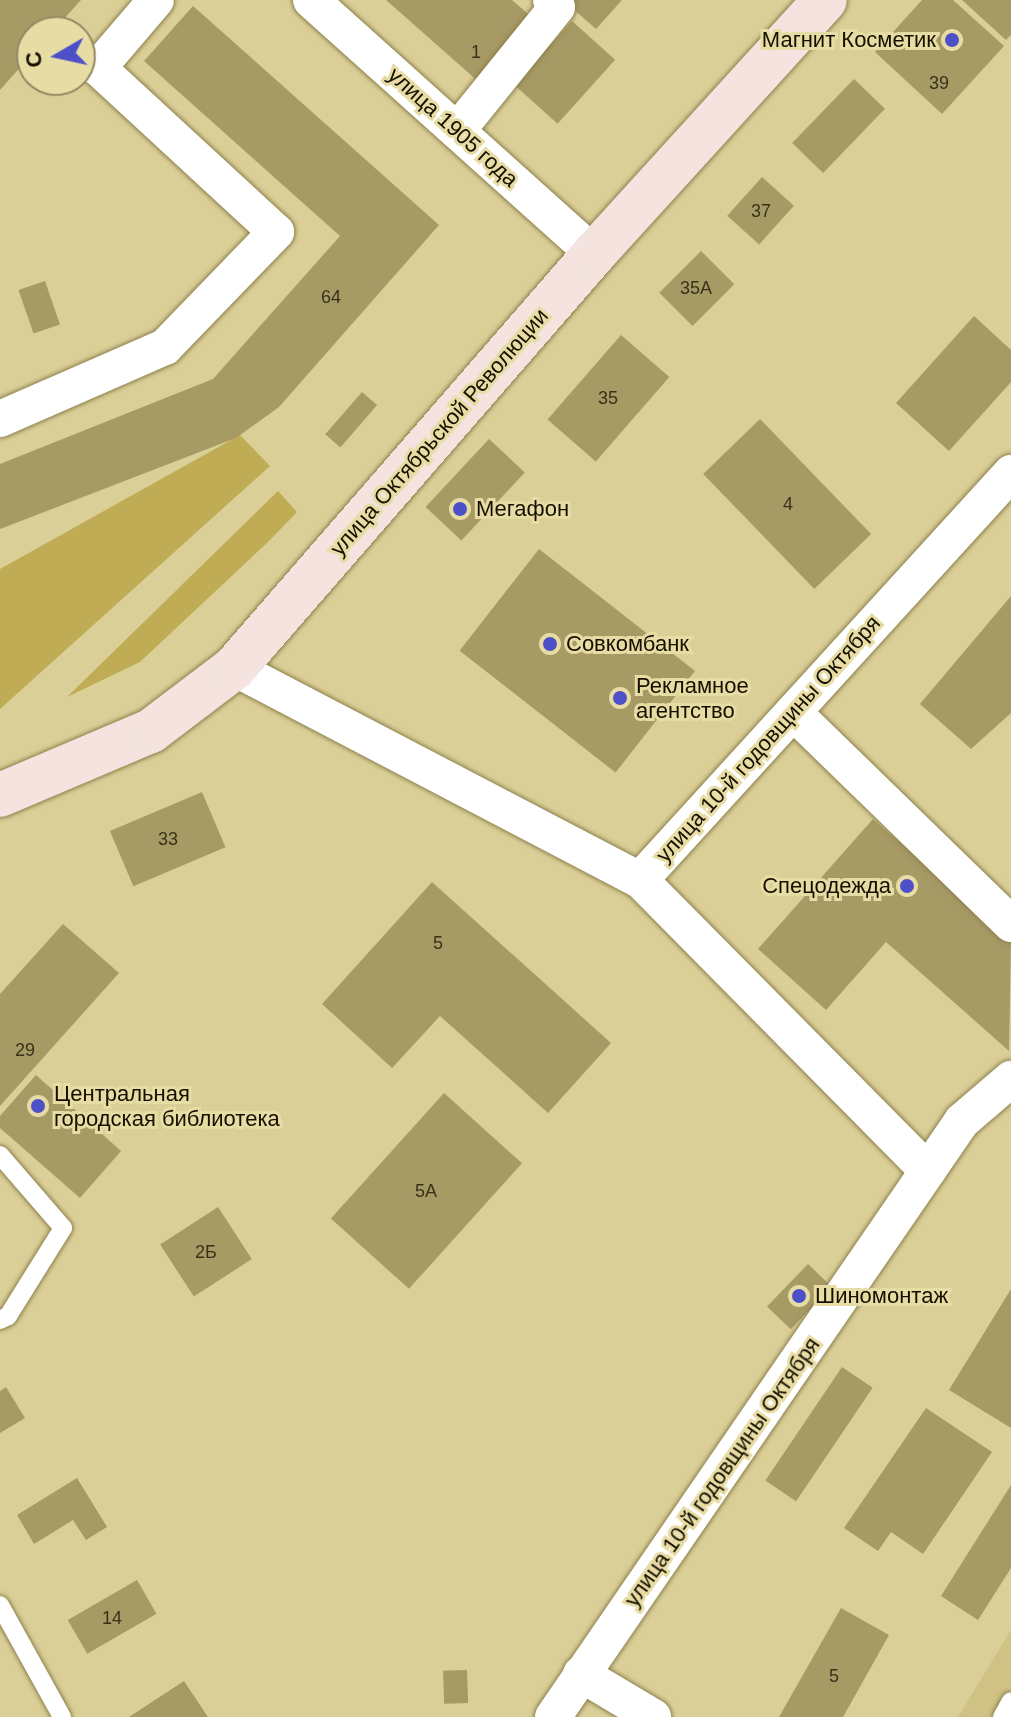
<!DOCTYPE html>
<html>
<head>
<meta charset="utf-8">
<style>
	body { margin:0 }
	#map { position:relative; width:1011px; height:1717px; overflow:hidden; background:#dbcf98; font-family:Helvetica,sans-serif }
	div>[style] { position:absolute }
	.built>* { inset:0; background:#d0c284 }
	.green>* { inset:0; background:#c0ac55 }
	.building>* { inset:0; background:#a69a65; transform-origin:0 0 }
	.roads { filter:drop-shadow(0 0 2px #8d814d) drop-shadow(0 0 2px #8d814d) }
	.lane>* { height:18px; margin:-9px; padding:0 9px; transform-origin:9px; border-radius:9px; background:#fff }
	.street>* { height:36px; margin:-18px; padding:0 18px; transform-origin:18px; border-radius:18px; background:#fff }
	.primary>* { height:44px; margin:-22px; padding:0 22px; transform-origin:22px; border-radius:22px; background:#f4e3de }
	.dots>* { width:22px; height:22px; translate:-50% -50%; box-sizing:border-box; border:4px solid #e8dca5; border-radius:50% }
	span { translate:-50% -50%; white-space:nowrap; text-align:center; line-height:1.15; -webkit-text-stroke:6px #e8dca5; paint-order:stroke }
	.number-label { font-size:18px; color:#393219 }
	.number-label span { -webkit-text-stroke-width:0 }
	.poi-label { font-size:22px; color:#151000 }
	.right { translate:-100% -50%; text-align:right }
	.left { translate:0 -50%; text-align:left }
	.street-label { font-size:22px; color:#151000 }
	.north { position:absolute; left:16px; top:16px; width:80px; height:80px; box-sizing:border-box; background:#e8dca5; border:2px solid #948a63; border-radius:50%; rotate:261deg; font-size:22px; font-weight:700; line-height:32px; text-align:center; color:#151000 }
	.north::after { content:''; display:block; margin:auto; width:28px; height:36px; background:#4e50c7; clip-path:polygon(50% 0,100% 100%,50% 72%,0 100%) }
</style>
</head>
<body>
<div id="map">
	<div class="built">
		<i style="clip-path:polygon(1011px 1630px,1011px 1717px,958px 1717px)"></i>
	</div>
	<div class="green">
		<i style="clip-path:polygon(240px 435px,270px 466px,0 709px,0 569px)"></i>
		<i style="clip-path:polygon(278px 491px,297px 512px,269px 541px,140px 662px,67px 697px)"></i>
	</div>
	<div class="building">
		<i style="clip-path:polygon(0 0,81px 0,52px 32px,32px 32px,32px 54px,0 90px)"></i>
		<i style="clip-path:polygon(386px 0,512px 0,535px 20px,480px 83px)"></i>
		<i style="clip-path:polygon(563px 0,622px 0,596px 29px)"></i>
		<i style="clip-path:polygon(922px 0,953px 0,1004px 46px,942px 114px,875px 52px)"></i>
		<i style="clip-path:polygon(962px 0,1011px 0,1011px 35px,1006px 40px)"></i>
		<i style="clip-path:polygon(193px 6px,439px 225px,279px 407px,236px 438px,0 529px,0 464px,213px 379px,340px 236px,144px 61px)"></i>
		<i style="left:572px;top:21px;width:58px;height:86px;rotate:42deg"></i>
		<i style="left:854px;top:79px;width:43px;height:89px;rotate:44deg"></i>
		<i style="left:762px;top:177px;width:43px;height:52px;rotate:42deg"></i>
		<i style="left:701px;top:251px;width:47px;height:59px;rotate:45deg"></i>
		<i style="left:45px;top:281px;width:46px;height:28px;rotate:71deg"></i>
		<i style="clip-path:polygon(974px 316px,1011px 350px,1011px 382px,949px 451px,896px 403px)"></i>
		<i style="left:621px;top:335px;width:64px;height:112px;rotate:41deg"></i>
		<i style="left:362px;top:392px;width:20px;height:56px;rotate:41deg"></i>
		<i style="left:760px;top:419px;width:160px;height:79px;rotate:46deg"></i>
		<i style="left:489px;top:439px;width:49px;height:93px;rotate:43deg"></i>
		<i style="left:539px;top:549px;width:198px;height:129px;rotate:38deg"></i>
		<i style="clip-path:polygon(1011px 596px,1011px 713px,971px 749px,920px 704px)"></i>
		<i style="left:202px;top:792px;width:60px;height:100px;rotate:67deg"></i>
		<i style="clip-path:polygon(873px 819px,1011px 940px,1009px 1051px,886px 942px,826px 1010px,758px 949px)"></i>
		<i style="clip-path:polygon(432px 882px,611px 1043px,548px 1113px,440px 1016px,392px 1068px,322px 1004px)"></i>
		<i style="clip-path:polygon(63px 924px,119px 973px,0 1106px,0 994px)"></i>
		<i style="clip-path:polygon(36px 1075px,121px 1151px,80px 1198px,0 1128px,0 1116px)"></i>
		<i style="left:444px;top:1093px;width:105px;height:169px;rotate:42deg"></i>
		<i style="left:218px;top:1207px;width:62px;height:69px;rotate:57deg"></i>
		<i style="left:808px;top:1264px;width:33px;height:59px;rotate:44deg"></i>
		<i style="clip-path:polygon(1011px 1289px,1011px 1428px,949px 1390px)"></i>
		<i style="left:842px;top:1367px;width:37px;height:137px;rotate:34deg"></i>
		<i style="clip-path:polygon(6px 1387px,25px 1418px,0 1433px,0 1391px)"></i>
		<i style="clip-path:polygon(926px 1408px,992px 1452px,923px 1554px,891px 1532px,878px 1551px,844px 1528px)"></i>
		<i style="clip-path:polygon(77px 1478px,107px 1527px,86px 1540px,73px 1520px,34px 1544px,17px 1515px)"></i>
		<i style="clip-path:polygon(1011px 1485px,1011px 1568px,978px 1620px,941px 1596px)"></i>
		<i style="left:137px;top:1580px;width:39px;height:80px;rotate:60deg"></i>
		<i style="clip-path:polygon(841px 1608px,889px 1635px,843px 1717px,779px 1717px)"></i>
		<i style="left:467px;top:1670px;width:33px;height:24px;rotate:88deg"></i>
		<i style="clip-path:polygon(184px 1681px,208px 1717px,129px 1717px)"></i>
	</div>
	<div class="roads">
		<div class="lane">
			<i style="left:0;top:1155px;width:96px;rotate:49.2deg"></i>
			<i style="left:63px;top:1228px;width:104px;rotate:122deg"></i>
			<i style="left:8px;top:1316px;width:9px;rotate:153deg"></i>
			<i style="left:0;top:1605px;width:128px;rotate:61deg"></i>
			<i style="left:1002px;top:1717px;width:18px;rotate:-61deg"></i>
		</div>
		<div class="street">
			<i style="left:311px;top:0;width:380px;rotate:41.9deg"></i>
			<i style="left:457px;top:131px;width:159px;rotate:-51.1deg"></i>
			<i style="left:557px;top:7px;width:9px;rotate:-131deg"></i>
			<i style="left:0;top:419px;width:180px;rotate:-23.6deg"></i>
			<i style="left:165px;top:347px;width:160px;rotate:-46deg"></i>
			<i style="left:276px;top:232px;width:242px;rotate:-137.3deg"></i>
			<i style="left:98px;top:68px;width:89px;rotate:-49.5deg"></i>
			<i style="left:234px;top:668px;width:458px;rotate:27.6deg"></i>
			<i style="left:640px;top:880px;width:409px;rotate:45.3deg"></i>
			<i style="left:793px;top:712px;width:304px;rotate:44.2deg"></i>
			<i style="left:640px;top:880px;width:551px;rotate:-47.65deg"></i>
			<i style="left:581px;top:1674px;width:84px;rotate:30.8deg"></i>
			<i style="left:553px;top:1717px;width:723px;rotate:-55.54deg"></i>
			<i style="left:962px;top:1121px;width:65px;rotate:-40.6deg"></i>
		</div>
		<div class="primary">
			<i style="left:0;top:795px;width:164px;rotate:-23deg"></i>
			<i style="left:151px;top:731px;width:104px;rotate:-37.2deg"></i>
			<i style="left:234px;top:668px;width:549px;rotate:-48.99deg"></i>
			<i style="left:594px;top:254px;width:343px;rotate:-47.7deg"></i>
		</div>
	</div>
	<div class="dots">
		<i style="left:952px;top:40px;background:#4e50c7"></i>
		<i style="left:460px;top:509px;background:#4e50c7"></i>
		<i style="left:550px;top:644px;background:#4e50c7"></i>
		<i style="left:620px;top:698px;background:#4e50c7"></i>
		<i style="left:907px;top:886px;background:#4e50c7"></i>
		<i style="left:38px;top:1106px;background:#4e50c7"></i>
		<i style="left:799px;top:1296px;background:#4e50c7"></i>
	</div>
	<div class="number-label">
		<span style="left:476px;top:52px">1</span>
		<span style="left:939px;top:83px">39</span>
		<span style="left:761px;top:211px">37</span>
		<span style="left:696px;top:288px">35А</span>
		<span style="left:331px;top:297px">64</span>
		<span style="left:608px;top:398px">35</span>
		<span style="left:788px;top:504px">4</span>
		<span style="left:168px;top:839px">33</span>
		<span style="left:438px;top:943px">5</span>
		<span style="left:25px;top:1050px">29</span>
		<span style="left:426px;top:1191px">5А</span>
		<span style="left:206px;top:1252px">2Б</span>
		<span style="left:112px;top:1618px">14</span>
		<span style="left:834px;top:1676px">5</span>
	</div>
	<div class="poi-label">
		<span class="right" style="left:936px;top:40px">Магнит Косметик</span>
		<span class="left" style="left:476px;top:509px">Мегафон</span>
		<span class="left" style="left:566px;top:644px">Совкомбанк</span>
		<span class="left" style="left:636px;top:698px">Рекламное<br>агентство</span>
		<span class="right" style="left:891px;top:886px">Спецодежда</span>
		<span class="left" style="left:54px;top:1106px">Центральная<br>городская библиотека</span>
		<span class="left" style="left:815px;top:1296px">Шиномонтаж</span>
	</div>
	<div class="street-label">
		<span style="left:453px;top:127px;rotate:42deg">улица 1905 года</span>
		<span style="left:439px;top:432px;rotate:-49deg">улица Октябрьской Революции</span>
		<span style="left:768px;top:739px;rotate:-48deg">улица 10-й годовщины Октября</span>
		<span style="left:722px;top:1472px;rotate:-55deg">улица 10-й годовщины Октября</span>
	</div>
	<div class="north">С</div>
</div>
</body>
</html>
